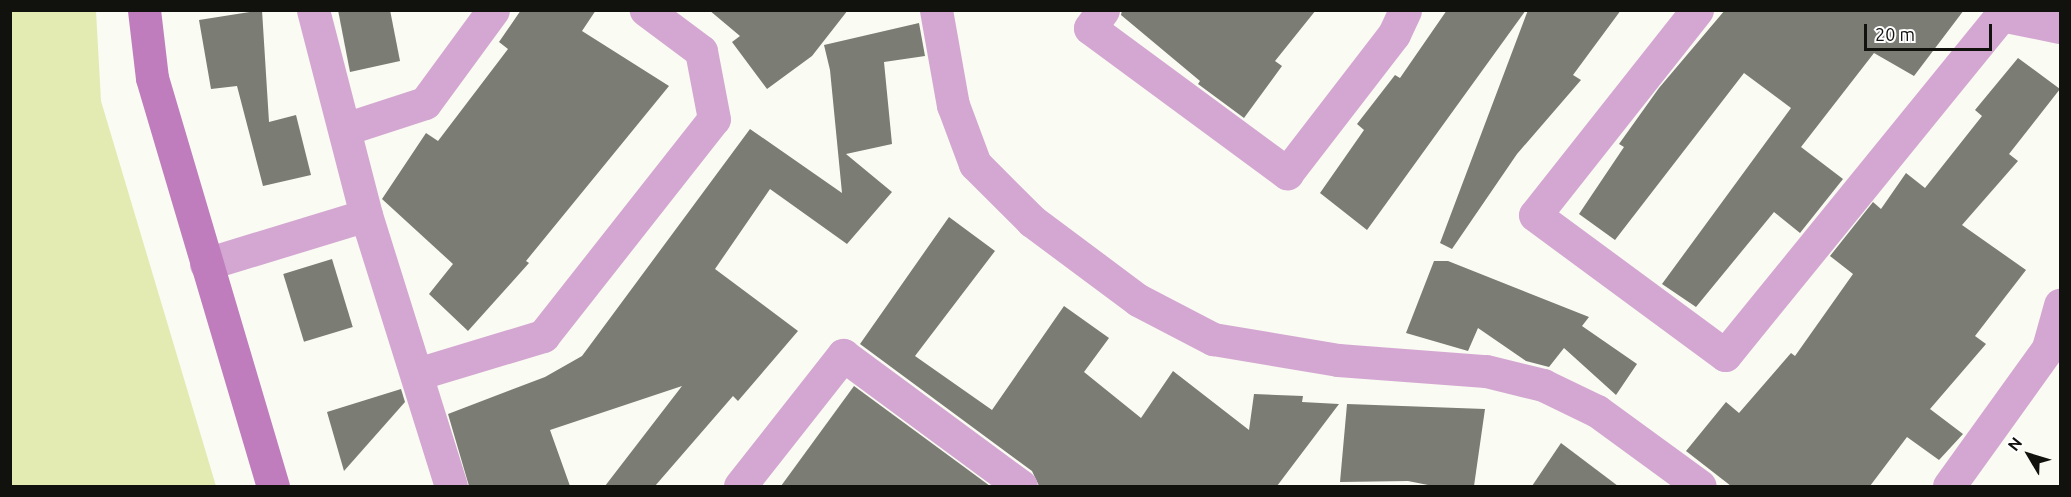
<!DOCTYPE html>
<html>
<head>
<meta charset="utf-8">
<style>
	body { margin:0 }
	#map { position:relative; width:2071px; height:497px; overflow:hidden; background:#fafbf2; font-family:Ubuntu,sans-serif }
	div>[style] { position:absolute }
	.green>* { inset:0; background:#e3ebb3 }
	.building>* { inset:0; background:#7b7c74; transform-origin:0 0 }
	.street>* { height:33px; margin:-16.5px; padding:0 16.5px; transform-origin:16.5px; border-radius:16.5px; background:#d4a7d2 }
	.secondary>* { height:33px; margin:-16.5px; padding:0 16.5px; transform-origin:16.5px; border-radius:16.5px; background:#bf7dbd }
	span { translate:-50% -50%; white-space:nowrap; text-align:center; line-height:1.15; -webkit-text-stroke:6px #fff; paint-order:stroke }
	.frame { position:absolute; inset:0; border:12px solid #11110e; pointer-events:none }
	.north { position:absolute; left:1999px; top:425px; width:60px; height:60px; -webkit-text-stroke:4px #fff; paint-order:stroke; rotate:308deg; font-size:16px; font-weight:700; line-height:24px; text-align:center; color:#11110e }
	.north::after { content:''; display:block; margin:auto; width:21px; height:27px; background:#11110e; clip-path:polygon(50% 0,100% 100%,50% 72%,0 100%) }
	.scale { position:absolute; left:1864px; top:24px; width:128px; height:27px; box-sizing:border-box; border:3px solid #11110e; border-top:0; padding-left:8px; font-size:18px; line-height:21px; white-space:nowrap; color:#11110e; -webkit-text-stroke:4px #fff; paint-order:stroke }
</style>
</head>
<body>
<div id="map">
	<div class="green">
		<i style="clip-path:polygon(10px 11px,96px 11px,101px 101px,216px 486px,11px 486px)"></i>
	</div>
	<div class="building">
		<i style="clip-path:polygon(262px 10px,269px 122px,296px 115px,311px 175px,263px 186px,237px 86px,211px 89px,199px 20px)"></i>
		<i style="clip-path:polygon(338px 10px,390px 10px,400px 61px,350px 72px)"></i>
		<i style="clip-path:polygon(521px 10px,596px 10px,582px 31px,669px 86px,526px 261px,529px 263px,468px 331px,429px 294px,453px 264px,382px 199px,426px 133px,438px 141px,508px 49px,499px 42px)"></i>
		<i style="clip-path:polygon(709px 10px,848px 10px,812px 56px,767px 89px,732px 42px,740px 36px)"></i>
		<i style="clip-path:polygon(1122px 10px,1316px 10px,1275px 61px,1282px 66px,1244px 118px,1198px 84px,1200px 81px,1121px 15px)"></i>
		<i style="clip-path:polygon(1447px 10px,1526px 10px,1367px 230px,1320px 193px,1364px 130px,1357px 124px,1395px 75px,1400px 78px)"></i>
		<i style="clip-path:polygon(1528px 10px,1621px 10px,1573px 75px,1581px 80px,1517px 154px,1452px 249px,1440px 243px)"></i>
		<i style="clip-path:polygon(1725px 10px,1964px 10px,1914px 76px,1874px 53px,1801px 147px,1843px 179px,1800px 233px,1774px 212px,1696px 307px,1662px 284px,1791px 108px,1744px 73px,1615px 240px,1579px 214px,1624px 147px,1619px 144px,1659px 88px)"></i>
		<i style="clip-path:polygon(919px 23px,925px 56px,884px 62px,892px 144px,846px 154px,892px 192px,847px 244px,770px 189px,715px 269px,798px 331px,738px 401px,733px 396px,655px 486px,605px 486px,682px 386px,550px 430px,570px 486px,469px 486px,448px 414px,545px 377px,582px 356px,750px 129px,842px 193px,830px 70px,824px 45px)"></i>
		<i style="clip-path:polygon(2018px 58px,2060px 89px,2009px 154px,2018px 161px,1962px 225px,2026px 270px,1975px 336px,1986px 344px,1930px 409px,1963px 434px,1939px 460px,1907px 437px,1870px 486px,1731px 486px,1686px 451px,1726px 402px,1739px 413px,1791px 353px,1795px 356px,1853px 274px,1830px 256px,1873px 202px,1881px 209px,1906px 173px,1925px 188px,1982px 116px,1975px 110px)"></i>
		<i style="clip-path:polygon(949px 217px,995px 251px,915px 356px,992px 410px,1064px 306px,1109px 338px,1084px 372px,1141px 418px,1173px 371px,1249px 430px,1254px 394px,1303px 396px,1302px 402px,1339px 404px,1277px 486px,1039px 486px,1032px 471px,860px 344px)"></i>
		<i style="left:332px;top:259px;width:71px;height:51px;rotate:73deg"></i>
		<i style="clip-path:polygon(1434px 261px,1448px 261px,1589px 317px,1582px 326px,1637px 364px,1616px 395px,1564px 348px,1549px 367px,1526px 361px,1478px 328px,1468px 351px,1406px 333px)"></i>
		<i style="clip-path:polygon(854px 386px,990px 486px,781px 486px)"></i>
		<i style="clip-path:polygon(401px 389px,405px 402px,344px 471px,327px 412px)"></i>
		<i style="clip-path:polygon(1347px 404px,1485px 409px,1474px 486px,1433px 486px,1408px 481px,1340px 482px)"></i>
		<i style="clip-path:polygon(1561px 443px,1618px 486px,1532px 486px)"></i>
	</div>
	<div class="street">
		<i style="left:313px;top:10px;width:212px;rotate:75.5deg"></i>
		<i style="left:366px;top:215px;width:284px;rotate:72.6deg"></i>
		<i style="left:936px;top:10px;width:97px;rotate:79.9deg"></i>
		<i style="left:953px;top:105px;width:63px;rotate:69.6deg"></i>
		<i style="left:975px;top:164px;width:81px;rotate:45deg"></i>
		<i style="left:1032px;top:221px;width:132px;rotate:36.7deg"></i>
		<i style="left:1138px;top:300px;width:85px;rotate:27.5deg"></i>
		<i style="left:1213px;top:339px;width:127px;rotate:9.5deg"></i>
		<i style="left:1338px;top:360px;width:148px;rotate:4.3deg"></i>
		<i style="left:1486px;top:371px;width:59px;rotate:13.8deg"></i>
		<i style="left:1543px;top:385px;width:60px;rotate:25.7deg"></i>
		<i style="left:1597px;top:411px;width:127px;rotate:36.1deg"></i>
		<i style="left:1103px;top:10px;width:22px;rotate:126deg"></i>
		<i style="left:1090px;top:28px;width:245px;rotate:36.4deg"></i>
		<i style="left:1287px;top:173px;width:175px;rotate:-52.4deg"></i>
		<i style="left:1394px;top:34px;width:26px;rotate:-65deg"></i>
		<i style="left:1697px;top:10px;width:261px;rotate:128.3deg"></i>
		<i style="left:1535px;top:215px;width:236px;rotate:36.4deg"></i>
		<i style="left:1725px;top:355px;width:438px;rotate:-50.9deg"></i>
		<i style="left:2001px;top:15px;width:60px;rotate:11.5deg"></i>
		<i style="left:345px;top:129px;width:84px;rotate:-18deg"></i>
		<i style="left:425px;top:103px;width:115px;rotate:-53.8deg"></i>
		<i style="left:206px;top:264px;width:167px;rotate:-17deg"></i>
		<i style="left:417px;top:374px;width:132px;rotate:-16.8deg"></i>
		<i style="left:543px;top:336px;width:276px;rotate:-51.8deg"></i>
		<i style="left:714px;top:119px;width:69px;rotate:-100.8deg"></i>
		<i style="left:701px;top:51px;width:69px;rotate:-143.3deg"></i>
		<i style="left:740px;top:486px;width:167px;rotate:-51.8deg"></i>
		<i style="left:843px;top:355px;width:221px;rotate:36.4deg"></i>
		<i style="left:1949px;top:486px;width:170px;rotate:-54.3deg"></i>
		<i style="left:2048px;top:348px;width:45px;rotate:-74.4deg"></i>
	</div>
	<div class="secondary">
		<i style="left:144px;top:10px;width:68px;rotate:83.3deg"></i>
		<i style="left:152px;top:78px;width:426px;rotate:73.5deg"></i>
	</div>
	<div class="frame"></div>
	<div class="north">N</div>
	<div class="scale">20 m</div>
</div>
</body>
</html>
